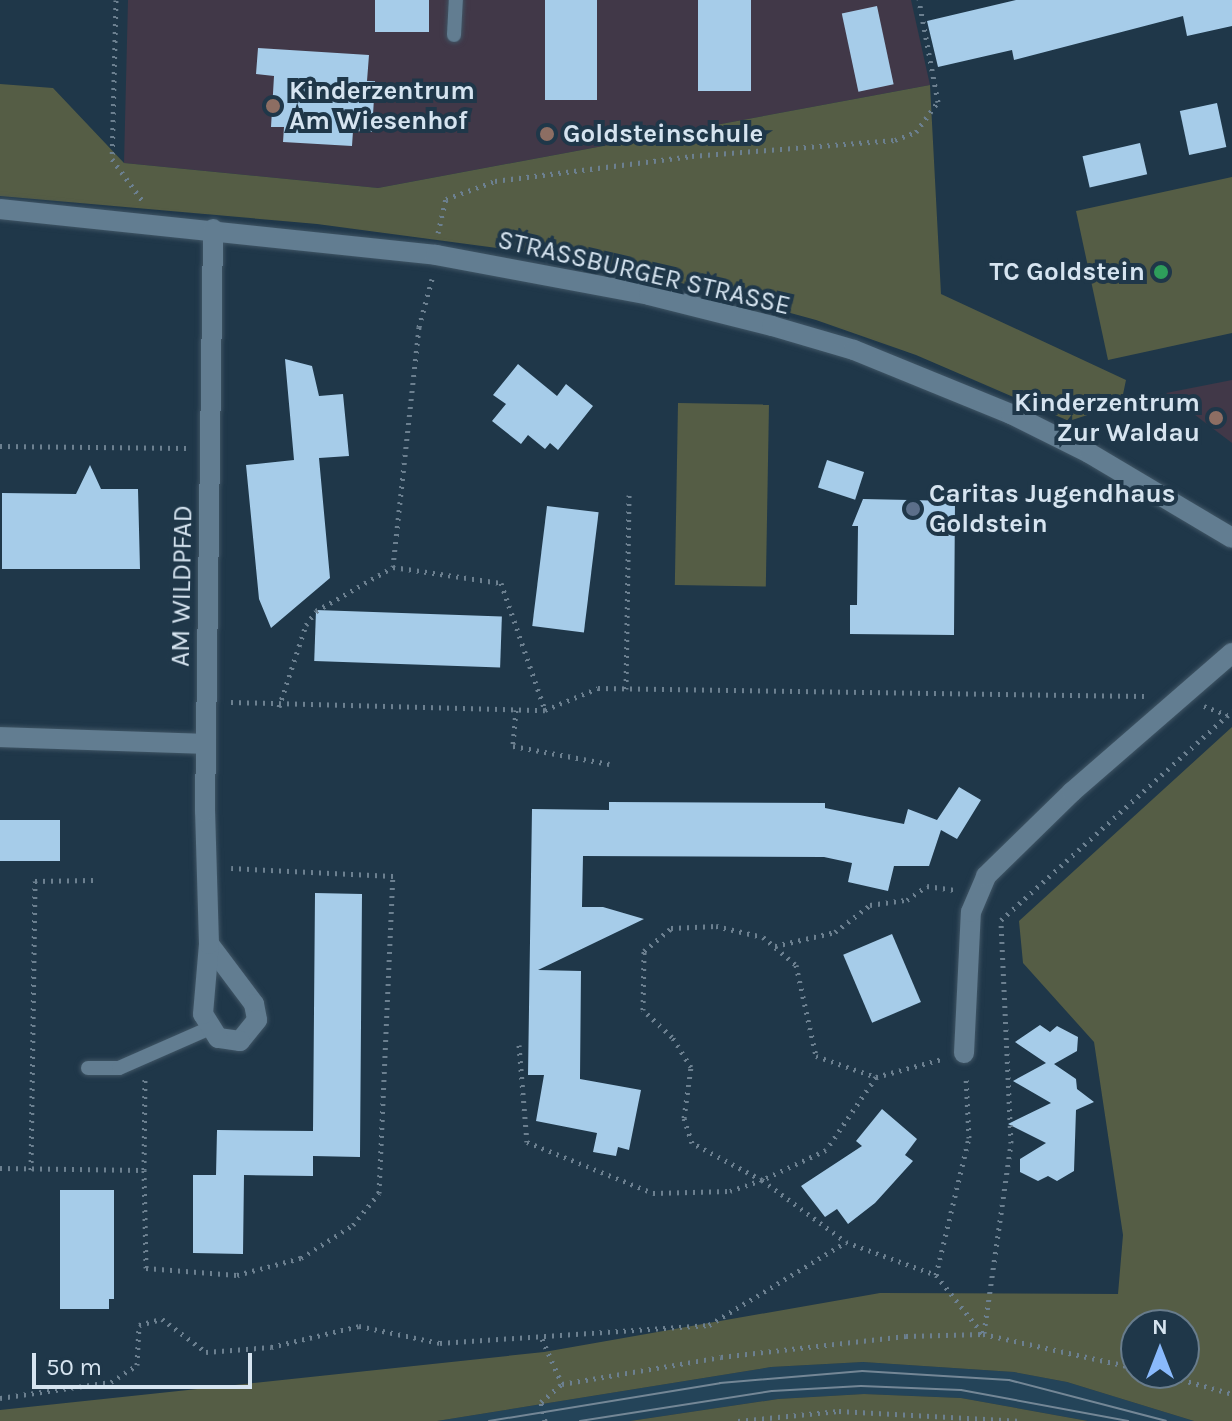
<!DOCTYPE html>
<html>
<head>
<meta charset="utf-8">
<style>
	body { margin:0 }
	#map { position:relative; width:1232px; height:1421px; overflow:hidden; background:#1f3749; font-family:Karla,sans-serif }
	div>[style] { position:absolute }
	.built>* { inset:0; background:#244459 }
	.education>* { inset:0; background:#413848 }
	.green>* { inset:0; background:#555d45; transform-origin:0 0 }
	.building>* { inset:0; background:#a6cce9; transform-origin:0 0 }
	.path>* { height:5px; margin-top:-2.5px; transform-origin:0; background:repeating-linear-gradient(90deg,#6c8090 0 2px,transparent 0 8px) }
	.roads { filter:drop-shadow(0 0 2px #405565) drop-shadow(0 0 2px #405565) }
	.service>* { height:14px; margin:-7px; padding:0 7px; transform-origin:7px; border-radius:7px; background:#627d91 }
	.minor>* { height:20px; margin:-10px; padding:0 10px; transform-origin:10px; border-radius:10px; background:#627d91 }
	.tram>* { height:2px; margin:-1px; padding:0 1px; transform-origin:1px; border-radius:1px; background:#748796 }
	.dots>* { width:22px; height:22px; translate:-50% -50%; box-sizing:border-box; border:4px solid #1f3749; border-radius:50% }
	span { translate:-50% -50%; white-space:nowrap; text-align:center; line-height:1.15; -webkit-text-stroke:8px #1f3749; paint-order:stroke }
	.poi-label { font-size:26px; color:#d6e4f0; font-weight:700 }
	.left { translate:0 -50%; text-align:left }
	.right { translate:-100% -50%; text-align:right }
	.street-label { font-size:26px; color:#d6e4f0 }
	.north { position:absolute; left:1120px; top:1309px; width:80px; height:80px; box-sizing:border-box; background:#1f3749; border:2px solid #687c8c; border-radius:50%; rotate:0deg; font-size:22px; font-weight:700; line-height:32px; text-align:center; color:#d6e4f0 }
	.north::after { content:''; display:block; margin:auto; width:28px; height:36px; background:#8abafc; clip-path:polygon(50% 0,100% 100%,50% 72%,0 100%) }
	.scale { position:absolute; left:32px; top:1353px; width:220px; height:36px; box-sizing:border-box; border:4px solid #d6e4f0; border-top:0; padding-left:10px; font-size:24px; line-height:28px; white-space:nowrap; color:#d6e4f0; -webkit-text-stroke:6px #1f3749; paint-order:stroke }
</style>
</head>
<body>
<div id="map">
	<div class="built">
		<i style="clip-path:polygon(863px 1362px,1014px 1372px,1067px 1382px,1194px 1421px,1088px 1421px,961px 1398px,864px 1394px,778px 1399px,630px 1421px,437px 1421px,771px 1367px)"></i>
	</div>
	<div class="education">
		<i style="clip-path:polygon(128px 0,911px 0,930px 85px,378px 188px,124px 163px)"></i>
		<i style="clip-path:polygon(1232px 380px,1232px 443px,1166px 393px)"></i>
	</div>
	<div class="green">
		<i style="clip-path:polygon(0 84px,53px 88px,124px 163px,378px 188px,930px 85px,941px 294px,1126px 380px,1121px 404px,1069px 421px,916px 355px,816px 320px,674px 281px,526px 252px,317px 224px,0 196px)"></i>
		<i style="clip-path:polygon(1232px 177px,1232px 333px,1108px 360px,1076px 211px)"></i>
		<i style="left:678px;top:403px;width:91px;height:182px;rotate:1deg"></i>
		<i style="clip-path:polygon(evenodd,1232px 727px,1232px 1421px,1194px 1421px,1067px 1382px,1014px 1372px,863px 1362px,771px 1367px,437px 1421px,0 1421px,0 1410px,544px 1352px,880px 1293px,1118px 1294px,1123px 1235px,1094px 1042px,1023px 963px,1019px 921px,1232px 727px,1136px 1325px,1184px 1325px,1184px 1373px,1136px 1373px,1136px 1325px)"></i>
		<i style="clip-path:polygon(864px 1394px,961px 1398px,1088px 1421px,630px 1421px,778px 1399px)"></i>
	</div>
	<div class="building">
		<i style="left:375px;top:0;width:54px;height:32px"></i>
		<i style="left:545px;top:0;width:52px;height:100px"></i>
		<i style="left:698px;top:0;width:53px;height:91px"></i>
		<i style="clip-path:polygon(1016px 0,1232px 0,1232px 26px,1187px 36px,1183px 16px,1014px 60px,1012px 50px,938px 67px,927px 21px)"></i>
		<i style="left:877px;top:6px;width:80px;height:36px;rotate:78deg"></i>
		<i style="clip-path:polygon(258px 48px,369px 55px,367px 81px,375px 81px,372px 132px,353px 131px,352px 146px,283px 142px,284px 127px,271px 127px,274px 76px,256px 74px)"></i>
		<i style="left:1217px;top:103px;width:45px;height:38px;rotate:78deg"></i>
		<i style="left:1140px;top:143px;width:32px;height:59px;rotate:77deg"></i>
		<i style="clip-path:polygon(285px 359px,312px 366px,319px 396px,343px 394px,349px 456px,319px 458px,330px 578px,271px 628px,259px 599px,246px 465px,294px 460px)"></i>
		<i style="clip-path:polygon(518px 364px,557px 396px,566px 384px,593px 406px,558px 450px,550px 443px,545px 449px,528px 435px,521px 444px,492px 421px,506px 404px,493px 395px)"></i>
		<i style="left:827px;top:460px;width:39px;height:29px;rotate:18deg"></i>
		<i style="clip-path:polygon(90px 465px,101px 489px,138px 489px,140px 569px,2px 569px,2px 493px,76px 494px)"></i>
		<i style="clip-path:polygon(863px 499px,955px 501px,954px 635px,850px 634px,850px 605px,857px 605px,858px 526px,852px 526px)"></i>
		<i style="left:547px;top:506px;width:52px;height:121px;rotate:7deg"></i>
		<i style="left:316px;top:610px;width:186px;height:51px;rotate:2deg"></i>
		<i style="clip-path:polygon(959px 787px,981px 800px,957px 839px,941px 830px,929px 866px,894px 866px,888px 891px,848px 882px,852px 863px,824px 857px,583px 856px,582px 907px,603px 907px,644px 919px,538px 970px,581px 971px,580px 1079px,641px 1090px,629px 1150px,618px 1147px,616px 1156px,593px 1152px,597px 1133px,536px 1121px,544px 1075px,528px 1075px,532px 809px,609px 810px,609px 802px,825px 803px,825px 808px,904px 824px,908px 809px,937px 820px)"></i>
		<i style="left:0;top:820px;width:60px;height:41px"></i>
		<i style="clip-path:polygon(315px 893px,362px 894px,360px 1157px,313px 1156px,313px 1176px,244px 1175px,243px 1254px,193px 1253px,193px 1175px,216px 1175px,217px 1130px,313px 1131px)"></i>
		<i style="left:892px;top:934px;width:74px;height:53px;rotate:67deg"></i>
		<i style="clip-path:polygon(1040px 1025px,1050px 1032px,1057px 1026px,1078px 1037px,1077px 1051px,1054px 1064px,1076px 1079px,1077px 1089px,1094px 1102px,1076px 1110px,1074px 1171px,1057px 1181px,1048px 1176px,1038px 1181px,1020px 1172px,1020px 1159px,1046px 1143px,1008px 1124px,1051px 1103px,1013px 1081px,1046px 1063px,1015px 1042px)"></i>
		<i style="clip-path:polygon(882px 1109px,917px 1139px,905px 1155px,913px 1161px,875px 1203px,848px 1224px,837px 1209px,825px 1217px,801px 1186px,862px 1146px,856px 1141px)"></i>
		<i style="clip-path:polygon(60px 1190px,114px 1190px,114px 1299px,109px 1299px,109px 1309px,60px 1309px)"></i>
	</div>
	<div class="path">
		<i style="left:116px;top:0;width:159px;rotate:91.4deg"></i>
		<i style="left:112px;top:159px;width:51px;rotate:53.8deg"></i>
		<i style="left:438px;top:233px;width:35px;rotate:-77deg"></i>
		<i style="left:446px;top:199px;width:52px;rotate:-20.2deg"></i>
		<i style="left:495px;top:181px;width:199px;rotate:-7.2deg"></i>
		<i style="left:692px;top:156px;width:204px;rotate:-4.5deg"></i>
		<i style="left:895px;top:140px;width:22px;rotate:-21deg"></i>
		<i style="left:916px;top:132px;width:37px;rotate:-54deg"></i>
		<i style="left:938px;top:102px;width:104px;rotate:-100.6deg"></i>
		<i style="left:432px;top:279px;width:50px;rotate:105.2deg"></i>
		<i style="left:419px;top:327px;width:241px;rotate:96.2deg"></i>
		<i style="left:393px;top:567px;width:109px;rotate:8.4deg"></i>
		<i style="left:501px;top:583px;width:134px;rotate:70.9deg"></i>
		<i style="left:0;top:446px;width:187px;rotate:0.6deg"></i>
		<i style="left:626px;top:689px;width:194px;rotate:-89.1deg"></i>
		<i style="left:231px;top:702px;width:314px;rotate:1.5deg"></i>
		<i style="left:545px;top:710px;width:57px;rotate:-22.5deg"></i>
		<i style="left:598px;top:688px;width:546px;rotate:0.84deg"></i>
		<i style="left:1204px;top:706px;width:25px;rotate:21deg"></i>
		<i style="left:279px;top:707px;width:86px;rotate:-71.8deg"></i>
		<i style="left:306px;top:625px;width:17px;rotate:-54deg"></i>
		<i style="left:316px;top:611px;width:89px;rotate:-29.7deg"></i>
		<i style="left:516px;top:710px;width:36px;rotate:95deg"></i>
		<i style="left:513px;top:746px;width:98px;rotate:10.6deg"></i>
		<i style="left:716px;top:926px;width:48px;rotate:13.2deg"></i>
		<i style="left:763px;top:937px;width:43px;rotate:40.3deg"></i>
		<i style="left:796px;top:965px;width:93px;rotate:77.6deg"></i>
		<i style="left:816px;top:1056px;width:64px;rotate:19.3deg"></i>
		<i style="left:876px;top:1077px;width:88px;rotate:124.4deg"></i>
		<i style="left:826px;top:1150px;width:71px;rotate:154.9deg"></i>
		<i style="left:762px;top:1180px;width:79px;rotate:-152.1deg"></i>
		<i style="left:692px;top:1143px;width:26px;rotate:-108deg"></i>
		<i style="left:684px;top:1118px;width:51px;rotate:-82.2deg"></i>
		<i style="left:691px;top:1067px;width:36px;rotate:-122deg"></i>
		<i style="left:672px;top:1037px;width:40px;rotate:-137deg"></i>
		<i style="left:643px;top:1010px;width:59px;rotate:-89deg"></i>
		<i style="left:644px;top:951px;width:35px;rotate:-40deg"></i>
		<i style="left:671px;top:928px;width:45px;rotate:-2.5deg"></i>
		<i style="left:775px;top:946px;width:62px;rotate:-13.1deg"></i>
		<i style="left:835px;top:932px;width:44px;rotate:-37.6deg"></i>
		<i style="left:870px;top:905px;width:37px;rotate:-8deg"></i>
		<i style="left:907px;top:900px;width:24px;rotate:-35deg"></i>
		<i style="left:927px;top:886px;width:30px;rotate:8deg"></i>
		<i style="left:519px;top:1045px;width:97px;rotate:85.3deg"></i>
		<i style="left:527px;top:1142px;width:136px;rotate:22deg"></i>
		<i style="left:653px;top:1193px;width:77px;rotate:-1.5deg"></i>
		<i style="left:730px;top:1191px;width:34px;rotate:-19deg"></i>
		<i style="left:762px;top:1180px;width:104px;rotate:36.4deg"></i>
		<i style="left:876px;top:1077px;width:68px;rotate:-15.3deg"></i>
		<i style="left:0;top:1168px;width:144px;rotate:0.8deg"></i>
		<i style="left:144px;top:1170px;width:91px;rotate:-89.4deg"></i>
		<i style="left:31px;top:1170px;width:289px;rotate:-89.2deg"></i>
		<i style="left:35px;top:881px;width:58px;rotate:-1deg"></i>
		<i style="left:144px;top:1170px;width:98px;rotate:88.8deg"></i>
		<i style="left:146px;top:1268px;width:91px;rotate:4.4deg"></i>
		<i style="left:237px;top:1275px;width:66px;rotate:-14.9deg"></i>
		<i style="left:301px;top:1258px;width:62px;rotate:-32.4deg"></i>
		<i style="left:353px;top:1225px;width:41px;rotate:-50.9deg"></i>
		<i style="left:379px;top:1193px;width:317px;rotate:-87.5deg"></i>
		<i style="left:393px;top:876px;width:162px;rotate:-177.2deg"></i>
		<i style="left:936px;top:1275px;width:141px;rotate:-76.5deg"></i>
		<i style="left:969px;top:1138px;width:62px;rotate:-92.8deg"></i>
		<i style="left:984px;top:1333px;width:192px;rotate:-81.9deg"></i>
		<i style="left:1011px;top:1143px;width:223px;rotate:-92.6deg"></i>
		<i style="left:1001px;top:920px;width:312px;rotate:-42.1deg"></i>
		<i style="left:542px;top:1339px;width:49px;rotate:66deg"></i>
		<i style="left:1158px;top:1373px;width:77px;rotate:15.8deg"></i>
		<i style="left:0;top:1398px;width:112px;rotate:-8.2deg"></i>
		<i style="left:111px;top:1382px;width:31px;rotate:-33deg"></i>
		<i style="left:137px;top:1365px;width:40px;rotate:-87.1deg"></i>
		<i style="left:139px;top:1325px;width:24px;rotate:-15deg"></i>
		<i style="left:162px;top:1319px;width:55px;rotate:36.9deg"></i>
		<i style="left:206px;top:1352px;width:65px;rotate:-4.4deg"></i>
		<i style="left:271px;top:1347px;width:90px;rotate:-13.4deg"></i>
		<i style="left:359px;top:1326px;width:83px;rotate:11.9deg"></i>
		<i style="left:440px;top:1343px;width:270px;rotate:-3.8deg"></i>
		<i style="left:709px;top:1325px;width:160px;rotate:-31.2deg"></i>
		<i style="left:846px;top:1242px;width:96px;rotate:20.1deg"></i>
		<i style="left:936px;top:1275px;width:75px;rotate:51.5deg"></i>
		<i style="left:545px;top:1421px;width:19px;rotate:-102deg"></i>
		<i style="left:541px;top:1402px;width:28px;rotate:-41deg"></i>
		<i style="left:562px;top:1384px;width:161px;rotate:-9.6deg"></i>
		<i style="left:721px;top:1357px;width:186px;rotate:-6.5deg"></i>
		<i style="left:906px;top:1336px;width:77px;rotate:-1.5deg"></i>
		<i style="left:983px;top:1334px;width:157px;rotate:12.5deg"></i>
		<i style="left:738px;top:1421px;width:101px;rotate:-5.7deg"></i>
		<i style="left:839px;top:1411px;width:183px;rotate:3.1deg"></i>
	</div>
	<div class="roads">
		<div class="service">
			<i style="left:454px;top:35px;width:35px;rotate:-87deg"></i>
			<i style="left:88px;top:1068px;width:31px"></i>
			<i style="left:119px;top:1068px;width:97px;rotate:-23.7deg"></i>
		</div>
		<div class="minor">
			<i style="left:0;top:209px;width:438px;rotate:6deg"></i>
			<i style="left:436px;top:255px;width:217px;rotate:10.6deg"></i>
			<i style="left:649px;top:295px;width:127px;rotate:14.1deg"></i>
			<i style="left:772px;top:326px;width:85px;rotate:16.3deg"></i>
			<i style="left:854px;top:350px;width:170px;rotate:22.2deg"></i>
			<i style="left:1011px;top:414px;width:87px;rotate:26.6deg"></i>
			<i style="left:1089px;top:453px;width:166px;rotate:30.7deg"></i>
			<i style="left:0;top:737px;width:206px;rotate:1.9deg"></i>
			<i style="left:209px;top:944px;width:75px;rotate:53.1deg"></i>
			<i style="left:254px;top:1004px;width:16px;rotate:79deg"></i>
			<i style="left:257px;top:1020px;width:27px;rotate:129deg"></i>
			<i style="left:240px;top:1041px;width:22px;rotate:-172deg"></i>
			<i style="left:218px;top:1038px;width:28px;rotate:-122deg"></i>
			<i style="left:203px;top:1014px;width:70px;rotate:-85.1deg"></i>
			<i style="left:209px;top:944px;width:133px;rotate:-91.7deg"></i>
			<i style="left:205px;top:811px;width:582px;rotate:-89.21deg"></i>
			<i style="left:964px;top:1053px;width:141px;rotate:-87.2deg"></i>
			<i style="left:971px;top:912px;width:39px;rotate:-67deg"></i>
			<i style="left:986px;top:876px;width:120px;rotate:-44.3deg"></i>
			<i style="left:1072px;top:792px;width:212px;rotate:-41deg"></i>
		</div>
	</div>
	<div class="tram">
		<i style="left:489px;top:1421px;width:234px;rotate:-9.3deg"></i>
		<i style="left:720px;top:1383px;width:143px;rotate:-4.8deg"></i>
		<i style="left:862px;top:1371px;width:147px;rotate:3.5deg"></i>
		<i style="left:1009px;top:1380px;width:162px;rotate:14.6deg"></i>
		<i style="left:580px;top:1421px;width:194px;rotate:-8.9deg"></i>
		<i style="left:772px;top:1391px;width:89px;rotate:-3.2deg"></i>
		<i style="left:861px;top:1386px;width:100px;rotate:2.3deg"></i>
		<i style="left:961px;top:1390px;width:170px;rotate:10.5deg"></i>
	</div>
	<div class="dots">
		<i style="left:273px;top:106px;background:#8d6e63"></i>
		<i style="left:547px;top:134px;background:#8d6e63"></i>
		<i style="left:1161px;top:272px;background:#2e9e5b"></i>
		<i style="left:1216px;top:418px;background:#8d6e63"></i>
		<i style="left:913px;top:509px;background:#5c6f8a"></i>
	</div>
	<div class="poi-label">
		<span class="left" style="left:289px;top:106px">Kinderzentrum<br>Am Wiesenhof</span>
		<span class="left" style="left:563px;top:134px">Goldsteinschule</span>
		<span class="right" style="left:1145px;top:272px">TC Goldstein</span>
		<span class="right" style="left:1200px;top:418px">Kinderzentrum<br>Zur Waldau</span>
		<span class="left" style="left:929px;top:509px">Caritas Jugendhaus<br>Goldstein</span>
	</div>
	<div class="street-label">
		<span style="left:644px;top:273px;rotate:13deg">STRASSBURGER STRASSE</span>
		<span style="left:182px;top:586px;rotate:-89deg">AM WILDPFAD</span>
	</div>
	<div class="north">N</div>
	<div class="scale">50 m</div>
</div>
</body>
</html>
